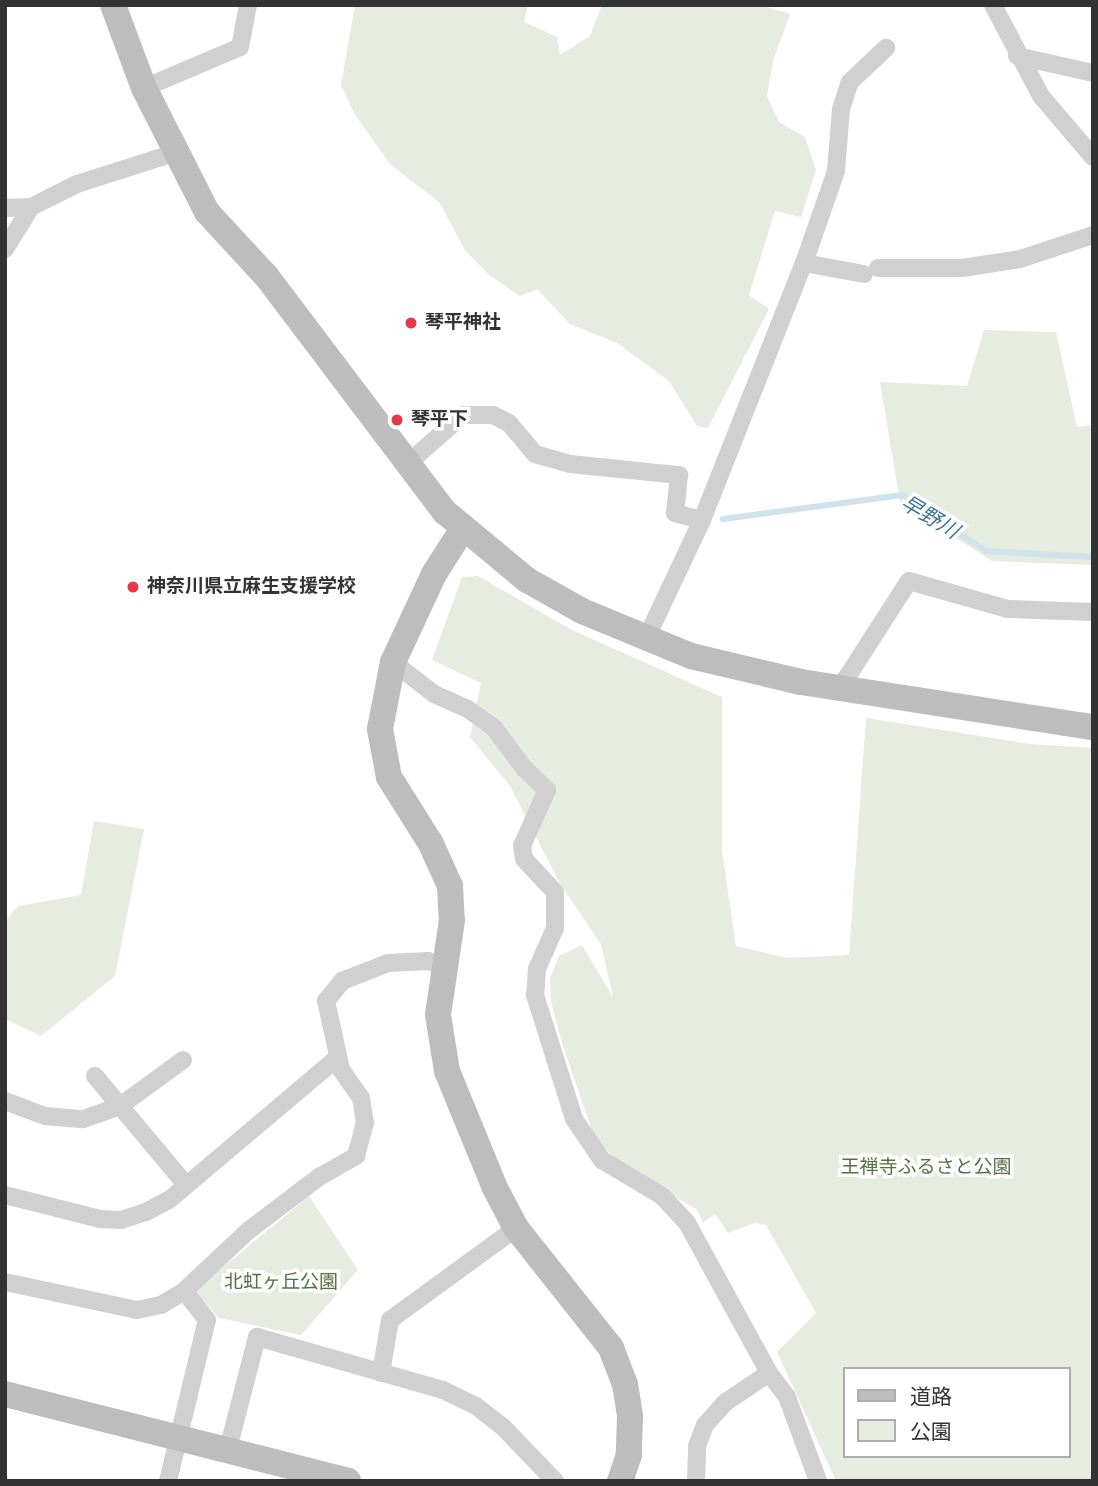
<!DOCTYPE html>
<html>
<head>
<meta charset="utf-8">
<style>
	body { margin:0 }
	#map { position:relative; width:1098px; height:1486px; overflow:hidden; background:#fff; font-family:"Source Sans 3","Noto Sans JP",sans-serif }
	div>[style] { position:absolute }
	.green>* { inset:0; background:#e6ecdf }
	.stream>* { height:6px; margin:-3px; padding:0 3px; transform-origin:3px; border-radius:3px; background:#cfe2ee }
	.street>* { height:18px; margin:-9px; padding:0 9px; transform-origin:9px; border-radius:9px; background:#d0d0d0 }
	.secondary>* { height:26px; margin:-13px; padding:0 13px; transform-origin:13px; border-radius:13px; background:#bdbdbd }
	.dots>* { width:19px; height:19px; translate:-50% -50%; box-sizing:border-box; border:4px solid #fff; border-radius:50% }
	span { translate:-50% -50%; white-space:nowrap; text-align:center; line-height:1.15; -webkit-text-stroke:7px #fff; paint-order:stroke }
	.poi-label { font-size:19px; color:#333; font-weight:700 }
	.left { translate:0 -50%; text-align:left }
	.park-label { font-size:19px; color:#56703f }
	.water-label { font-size:21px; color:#3f7597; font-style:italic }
	.frame { position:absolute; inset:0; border:7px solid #333; pointer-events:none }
	.legend { position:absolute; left:843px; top:1367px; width:228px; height:91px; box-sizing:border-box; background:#fff; border:2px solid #adadad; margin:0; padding:9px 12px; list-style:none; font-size:21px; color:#333 }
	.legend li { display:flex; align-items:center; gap:14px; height:35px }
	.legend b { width:35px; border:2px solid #adadad }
</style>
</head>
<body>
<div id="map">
	<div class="green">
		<i style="clip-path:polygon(355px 5px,528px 5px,524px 22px,557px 37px,560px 55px,590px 36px,602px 5px,760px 5px,790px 14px,773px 61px,767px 96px,779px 122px,805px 137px,816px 170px,801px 217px,775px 211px,749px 295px,769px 309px,708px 428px,697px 426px,669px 381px,617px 343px,570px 324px,537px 289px,520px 296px,488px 274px,465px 250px,439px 202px,391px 165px,355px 115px,341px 85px)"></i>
		<i style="clip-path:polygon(984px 330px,1056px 332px,1077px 427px,1093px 425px,1093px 565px,992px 561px,900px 502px,880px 382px,967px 386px)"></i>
		<i style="clip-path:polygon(evenodd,478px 576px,572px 630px,722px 697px,722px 851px,736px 946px,787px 958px,849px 955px,866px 718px,1030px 744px,1093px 748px,1093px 1481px,836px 1481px,777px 1352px,816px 1313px,766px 1225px,755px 1223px,728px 1233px,715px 1214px,703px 1223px,697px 1210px,621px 1164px,595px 1139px,563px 1046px,551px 1002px,550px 978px,559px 956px,582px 945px,613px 997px,601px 944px,559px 882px,510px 786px,470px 737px,481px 683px,432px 660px,462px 577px,478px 576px,844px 1369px,1068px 1369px,1068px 1456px,844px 1456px,844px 1369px)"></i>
		<i style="clip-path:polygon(94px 821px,144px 829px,115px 976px,41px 1036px,5px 1019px,5px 922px,18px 906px,81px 895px)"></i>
		<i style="clip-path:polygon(309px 1196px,358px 1270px,301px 1335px,219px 1318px,194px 1291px)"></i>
	</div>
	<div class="stream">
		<i style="left:723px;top:519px;width:181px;rotate:-7.6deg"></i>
		<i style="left:902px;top:495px;width:101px;rotate:33.7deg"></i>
		<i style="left:986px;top:551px;width:107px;rotate:3.2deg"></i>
	</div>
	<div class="street">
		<i style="left:993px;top:5px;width:103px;rotate:62.2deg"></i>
		<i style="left:1041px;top:96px;width:80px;rotate:49.6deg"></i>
		<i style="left:1017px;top:56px;width:78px;rotate:12.6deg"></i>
		<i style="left:144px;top:88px;width:104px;rotate:-23.1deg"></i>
		<i style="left:240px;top:47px;width:43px;rotate:-79.2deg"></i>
		<i style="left:5px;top:208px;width:26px;rotate:-2deg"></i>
		<i style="left:31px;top:207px;width:51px;rotate:-26.6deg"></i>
		<i style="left:77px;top:184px;width:102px;rotate:-17.7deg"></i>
		<i style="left:5px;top:249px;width:49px;rotate:-58.2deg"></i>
		<i style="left:804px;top:263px;width:61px;rotate:10.4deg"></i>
		<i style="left:878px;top:268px;width:84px"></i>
		<i style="left:962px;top:268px;width:59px;rotate:-8.8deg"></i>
		<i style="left:1020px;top:259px;width:77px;rotate:-18.2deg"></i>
		<i style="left:406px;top:465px;width:76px;rotate:-41.3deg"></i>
		<i style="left:463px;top:415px;width:30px"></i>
		<i style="left:493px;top:415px;width:18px;rotate:27deg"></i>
		<i style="left:509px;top:423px;width:40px;rotate:50deg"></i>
		<i style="left:535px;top:454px;width:36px;rotate:16deg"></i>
		<i style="left:570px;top:464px;width:110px;rotate:5.8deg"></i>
		<i style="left:679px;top:475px;width:38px;rotate:96deg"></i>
		<i style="left:675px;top:513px;width:28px;rotate:15deg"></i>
		<i style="left:646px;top:639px;width:132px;rotate:-64.8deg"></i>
		<i style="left:702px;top:520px;width:277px;rotate:-68.4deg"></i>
		<i style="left:804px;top:263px;width:97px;rotate:-70.8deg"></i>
		<i style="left:836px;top:171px;width:62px;rotate:-85.4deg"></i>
		<i style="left:841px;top:109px;width:28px;rotate:-72deg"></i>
		<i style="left:850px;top:82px;width:50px;rotate:-43.4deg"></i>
		<i style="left:393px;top:662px;width:52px;rotate:38deg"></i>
		<i style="left:434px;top:694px;width:37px;rotate:24deg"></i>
		<i style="left:468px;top:709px;width:32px;rotate:36deg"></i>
		<i style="left:494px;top:728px;width:50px;rotate:53.1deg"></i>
		<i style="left:524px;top:768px;width:32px;rotate:44deg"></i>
		<i style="left:547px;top:790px;width:61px;rotate:114.1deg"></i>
		<i style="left:522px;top:846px;width:13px;rotate:81deg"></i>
		<i style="left:524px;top:859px;width:45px;rotate:46.8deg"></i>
		<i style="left:555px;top:892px;width:36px;rotate:90deg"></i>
		<i style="left:555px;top:928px;width:45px;rotate:113.7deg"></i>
		<i style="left:537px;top:969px;width:26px;rotate:94deg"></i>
		<i style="left:535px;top:995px;width:130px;rotate:72.5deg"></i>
		<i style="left:574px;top:1119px;width:50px;rotate:55.7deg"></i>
		<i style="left:602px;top:1160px;width:70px;rotate:31deg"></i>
		<i style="left:662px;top:1196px;width:37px;rotate:47deg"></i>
		<i style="left:687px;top:1223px;width:171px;rotate:61.3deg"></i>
		<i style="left:769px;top:1373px;width:30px;rotate:53deg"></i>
		<i style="left:787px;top:1397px;width:90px;rotate:69.7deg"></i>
		<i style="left:840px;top:688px;width:127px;rotate:-57.2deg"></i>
		<i style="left:909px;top:581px;width:103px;rotate:15.8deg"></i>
		<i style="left:1008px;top:609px;width:85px;rotate:2deg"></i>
		<i style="left:95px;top:1076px;width:142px;rotate:50.1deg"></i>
		<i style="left:5px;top:1101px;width:43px;rotate:20.6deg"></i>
		<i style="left:45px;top:1116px;width:38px;rotate:5deg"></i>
		<i style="left:83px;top:1119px;width:39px;rotate:-19deg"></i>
		<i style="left:120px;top:1106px;width:78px;rotate:-36.1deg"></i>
		<i style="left:5px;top:1195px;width:98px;rotate:14.2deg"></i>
		<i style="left:100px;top:1219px;width:21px;rotate:3deg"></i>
		<i style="left:121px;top:1220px;width:26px;rotate:-18deg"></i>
		<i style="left:146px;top:1212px;width:26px;rotate:-28deg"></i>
		<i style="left:169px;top:1200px;width:221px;rotate:-40.2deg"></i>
		<i style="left:5px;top:1282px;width:135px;rotate:12deg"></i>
		<i style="left:137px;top:1310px;width:25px;rotate:-12deg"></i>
		<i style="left:161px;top:1305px;width:27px;rotate:-31deg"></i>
		<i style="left:184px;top:1291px;width:88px;rotate:-43.2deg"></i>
		<i style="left:248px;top:1231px;width:89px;rotate:-37.3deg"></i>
		<i style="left:319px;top:1177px;width:43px;rotate:-29.6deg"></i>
		<i style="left:356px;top:1156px;width:34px;rotate:-75deg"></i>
		<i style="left:365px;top:1123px;width:25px;rotate:-99deg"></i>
		<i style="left:361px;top:1098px;width:35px;rotate:-125deg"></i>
		<i style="left:341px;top:1069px;width:70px;rotate:-102.4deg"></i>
		<i style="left:326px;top:1001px;width:26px;rotate:-51deg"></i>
		<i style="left:342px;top:981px;width:49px;rotate:-21.4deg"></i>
		<i style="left:388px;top:963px;width:40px;rotate:-2.9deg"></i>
		<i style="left:428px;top:961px;width:19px;rotate:16deg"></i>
		<i style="left:381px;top:1373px;width:54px;rotate:-80.4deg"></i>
		<i style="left:390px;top:1320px;width:156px;rotate:-36.1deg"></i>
		<i style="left:228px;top:1449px;width:116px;rotate:-75.5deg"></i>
		<i style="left:257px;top:1337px;width:193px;rotate:15.9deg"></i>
		<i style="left:443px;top:1390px;width:37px;rotate:26deg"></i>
		<i style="left:476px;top:1406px;width:34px;rotate:38deg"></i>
		<i style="left:503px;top:1427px;width:75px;rotate:46.1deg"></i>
		<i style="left:168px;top:1481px;width:166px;rotate:-76.4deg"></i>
		<i style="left:207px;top:1320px;width:37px;rotate:-128deg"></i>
		<i style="left:696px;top:1481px;width:35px;rotate:-88deg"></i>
		<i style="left:697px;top:1446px;width:22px;rotate:-69deg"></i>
		<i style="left:705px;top:1425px;width:31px;rotate:-48deg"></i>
		<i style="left:726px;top:1402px;width:52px;rotate:-34deg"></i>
	</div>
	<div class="secondary">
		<i style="left:113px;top:5px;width:89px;rotate:69.5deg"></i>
		<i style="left:144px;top:88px;width:139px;rotate:63.1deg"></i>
		<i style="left:207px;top:212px;width:88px;rotate:47.3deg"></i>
		<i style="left:267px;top:277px;width:295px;rotate:52.9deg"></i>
		<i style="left:445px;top:512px;width:107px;rotate:39.7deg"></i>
		<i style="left:527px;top:580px;width:63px;rotate:29.4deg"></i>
		<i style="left:582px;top:611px;width:118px;rotate:22.4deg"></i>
		<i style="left:691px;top:656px;width:113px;rotate:13.3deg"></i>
		<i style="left:801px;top:682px;width:295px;rotate:8.8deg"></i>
		<i style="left:462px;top:530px;width:52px;rotate:122.5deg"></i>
		<i style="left:434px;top:574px;width:97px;rotate:115deg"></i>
		<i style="left:393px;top:662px;width:68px;rotate:101deg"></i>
		<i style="left:380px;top:729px;width:49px;rotate:79.4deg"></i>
		<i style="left:389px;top:777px;width:79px;rotate:57.9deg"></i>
		<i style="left:431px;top:844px;width:46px;rotate:65.7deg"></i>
		<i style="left:450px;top:886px;width:34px;rotate:87deg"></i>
		<i style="left:452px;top:920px;width:96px;rotate:98.4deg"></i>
		<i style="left:438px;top:1015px;width:57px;rotate:80.9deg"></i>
		<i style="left:447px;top:1071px;width:126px;rotate:67.7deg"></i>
		<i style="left:495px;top:1188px;width:45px;rotate:62.3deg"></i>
		<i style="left:516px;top:1228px;width:153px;rotate:51.6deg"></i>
		<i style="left:611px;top:1348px;width:39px;rotate:69deg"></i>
		<i style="left:625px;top:1384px;width:33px;rotate:81deg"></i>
		<i style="left:630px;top:1417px;width:38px;rotate:92deg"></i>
		<i style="left:629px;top:1455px;width:28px;rotate:109deg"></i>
		<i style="left:5px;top:1394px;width:354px;rotate:14.2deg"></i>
	</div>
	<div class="dots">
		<i style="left:411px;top:323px;background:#e63946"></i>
		<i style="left:397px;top:420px;background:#e63946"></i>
		<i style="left:133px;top:587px;background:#e63946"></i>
	</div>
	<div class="poi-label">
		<span class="left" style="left:425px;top:323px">琴平神社</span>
		<span class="left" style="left:411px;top:420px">琴平下</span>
		<span class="left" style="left:147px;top:587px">神奈川県立麻生支援学校</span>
	</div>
	<div class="park-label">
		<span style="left:926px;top:1168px">王禅寺ふるさと公園</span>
		<span style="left:281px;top:1283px">北虹ヶ丘公園</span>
	</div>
	<div class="water-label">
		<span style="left:930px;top:517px;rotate:31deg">早野川</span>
	</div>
	<div class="frame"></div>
	<ul class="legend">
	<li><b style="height:9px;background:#bdbdbd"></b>道路</li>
	<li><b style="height:19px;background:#e6ecdf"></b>公園</li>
	</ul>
</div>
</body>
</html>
